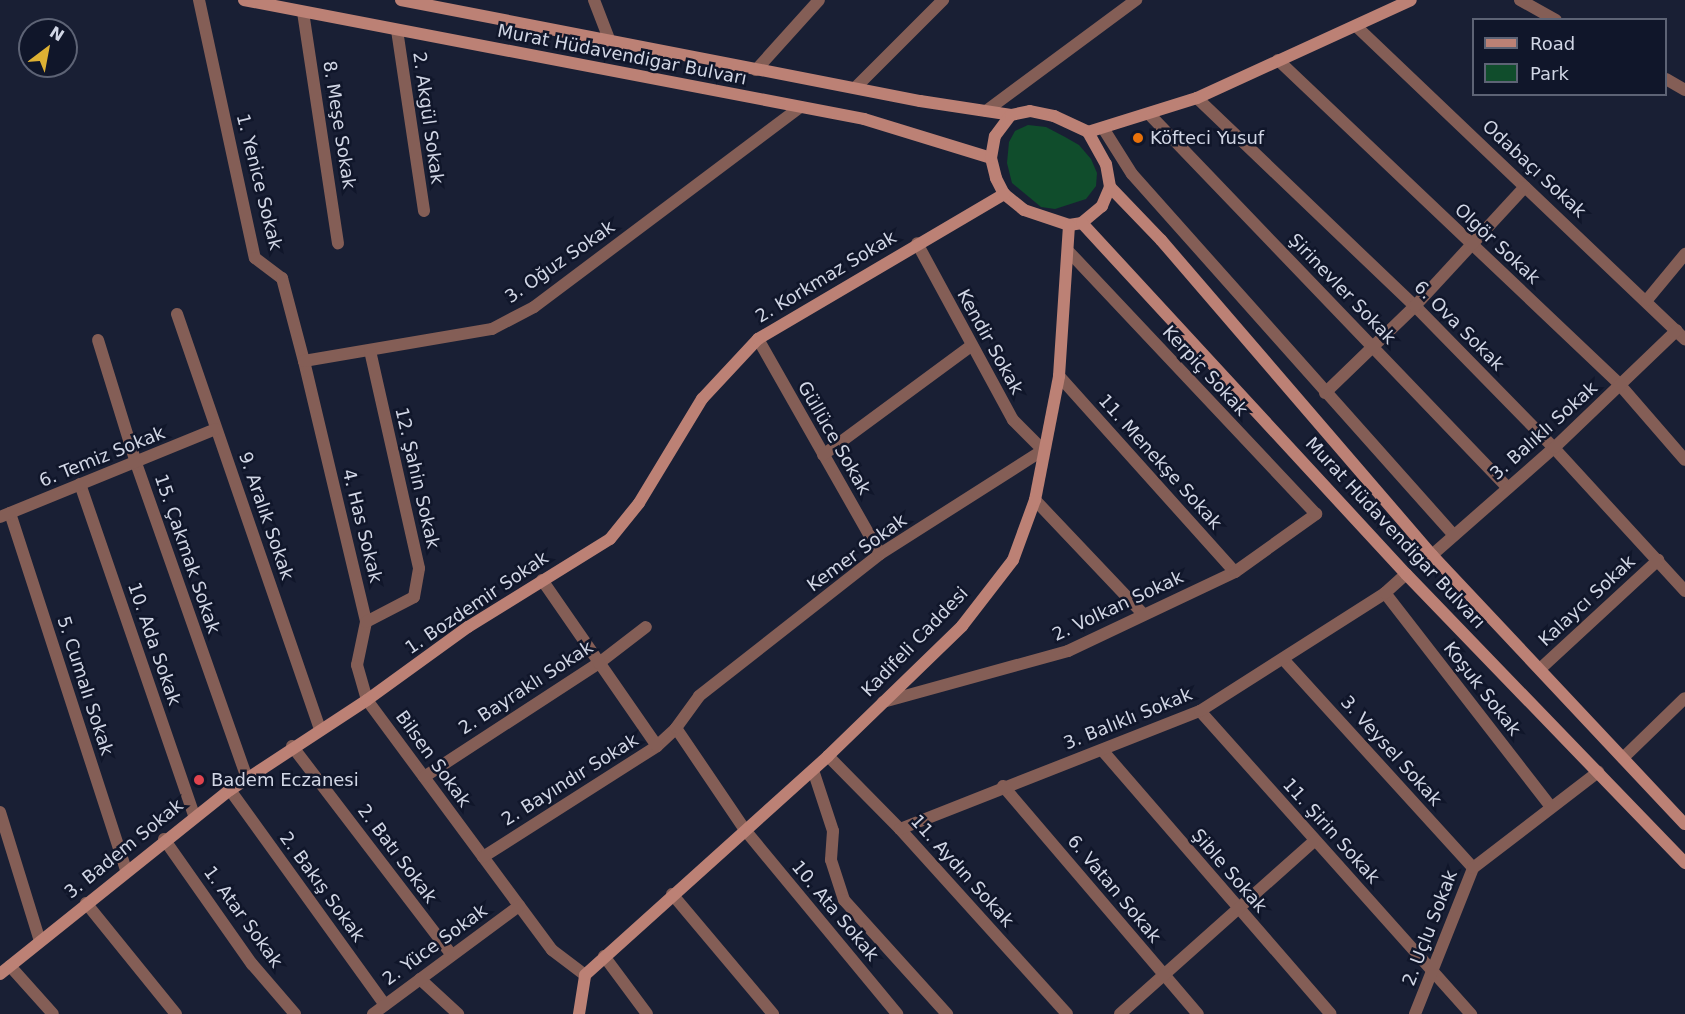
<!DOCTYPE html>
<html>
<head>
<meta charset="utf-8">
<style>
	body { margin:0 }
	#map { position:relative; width:1685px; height:1014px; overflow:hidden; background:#191f34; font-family:"DejaVu Sans",sans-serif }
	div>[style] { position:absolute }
	.green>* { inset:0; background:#104d2c }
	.street>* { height:12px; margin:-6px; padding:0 6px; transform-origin:6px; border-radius:6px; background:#845e56 }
	.secondary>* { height:12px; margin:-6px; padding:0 6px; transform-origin:6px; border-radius:6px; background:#bc8175 }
	.dots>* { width:16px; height:16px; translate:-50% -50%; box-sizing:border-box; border:3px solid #10162a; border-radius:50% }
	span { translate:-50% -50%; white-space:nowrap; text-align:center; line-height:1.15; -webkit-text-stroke:5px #10162a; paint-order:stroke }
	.street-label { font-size:18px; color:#d1d6e5 }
	.poi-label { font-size:18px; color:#d1d6e5 }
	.left { translate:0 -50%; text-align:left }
	.legend { position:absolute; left:1472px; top:18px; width:195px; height:78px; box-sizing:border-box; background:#10162a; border:2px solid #5d6375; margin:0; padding:8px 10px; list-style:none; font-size:18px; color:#d1d6e5 }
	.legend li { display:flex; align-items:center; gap:12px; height:30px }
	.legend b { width:30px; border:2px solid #5d6375 }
	.north { position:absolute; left:18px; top:18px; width:60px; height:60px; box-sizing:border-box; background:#10162a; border:2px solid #5d6375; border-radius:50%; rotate:32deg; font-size:16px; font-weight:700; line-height:24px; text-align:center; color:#d1d6e5 }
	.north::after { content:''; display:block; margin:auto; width:21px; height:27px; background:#deb133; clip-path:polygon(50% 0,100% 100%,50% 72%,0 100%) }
</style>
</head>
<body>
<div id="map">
	<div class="green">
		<i style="clip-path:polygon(1028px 125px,1046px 127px,1065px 137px,1079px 145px,1091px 159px,1097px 173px,1096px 186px,1086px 199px,1055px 209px,1041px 207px,1012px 183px,1007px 163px,1009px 142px,1015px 131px)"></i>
	</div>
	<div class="street">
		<i style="left:199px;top:0;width:264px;rotate:77.8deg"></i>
		<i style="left:255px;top:258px;width:34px;rotate:37deg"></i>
		<i style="left:282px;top:278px;width:86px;rotate:75.2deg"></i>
		<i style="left:304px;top:361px;width:268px;rotate:76.6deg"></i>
		<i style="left:366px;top:622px;width:44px;rotate:101.8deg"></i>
		<i style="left:357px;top:665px;width:36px;rotate:74deg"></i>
		<i style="left:367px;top:700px;width:311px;rotate:53.5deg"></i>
		<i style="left:552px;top:950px;width:41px;rotate:37.1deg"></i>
		<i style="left:594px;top:0;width:42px;rotate:69deg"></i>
		<i style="left:1520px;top:0;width:41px;rotate:29.1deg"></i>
		<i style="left:303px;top:12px;width:234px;rotate:81.4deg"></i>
		<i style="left:1357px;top:27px;width:453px;rotate:43.6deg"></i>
		<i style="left:397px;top:30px;width:183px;rotate:81.5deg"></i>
		<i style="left:1278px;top:60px;width:472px;rotate:43.5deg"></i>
		<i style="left:1620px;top:385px;width:99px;rotate:49.1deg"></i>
		<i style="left:756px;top:70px;width:94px;rotate:-48deg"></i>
		<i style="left:1666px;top:79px;width:22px;rotate:30deg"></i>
		<i style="left:857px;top:86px;width:122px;rotate:-45deg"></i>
		<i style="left:1197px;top:98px;width:301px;rotate:43.7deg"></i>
		<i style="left:1415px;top:306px;width:199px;rotate:45.6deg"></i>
		<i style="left:1554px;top:448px;width:194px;rotate:47.5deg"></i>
		<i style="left:986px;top:111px;width:187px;rotate:-36.5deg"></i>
		<i style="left:1150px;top:115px;width:517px;rotate:46.18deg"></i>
		<i style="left:1103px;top:128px;width:54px;rotate:57.8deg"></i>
		<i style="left:1132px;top:174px;width:484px;rotate:48.3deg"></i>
		<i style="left:1647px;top:300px;width:60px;rotate:-50.4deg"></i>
		<i style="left:177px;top:314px;width:440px;rotate:71deg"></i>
		<i style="left:758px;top:339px;width:247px;rotate:60.4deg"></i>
		<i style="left:98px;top:340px;width:129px;rotate:72.8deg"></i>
		<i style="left:136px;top:463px;width:334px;rotate:70.6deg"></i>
		<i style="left:304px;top:361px;width:191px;rotate:-9.7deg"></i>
		<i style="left:492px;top:329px;width:47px;rotate:-27.6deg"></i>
		<i style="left:534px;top:307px;width:333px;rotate:-36.9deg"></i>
		<i style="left:1059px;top:376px;width:263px;rotate:48.1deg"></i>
		<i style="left:1325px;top:393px;width:125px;rotate:-44deg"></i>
		<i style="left:1415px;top:306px;width:162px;rotate:-47.3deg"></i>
		<i style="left:823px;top:455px;width:184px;rotate:-36.4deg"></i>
		<i style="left:80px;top:484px;width:350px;rotate:71deg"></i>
		<i style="left:1035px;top:500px;width:157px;rotate:46.5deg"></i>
		<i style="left:10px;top:513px;width:375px;rotate:72deg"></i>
		<i style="left:0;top:517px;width:233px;rotate:-22.2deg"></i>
		<i style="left:1432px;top:555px;width:162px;rotate:-41.3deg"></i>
		<i style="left:1554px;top:448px;width:170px;rotate:-43.8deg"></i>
		<i style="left:1385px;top:593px;width:271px;rotate:52.2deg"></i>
		<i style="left:366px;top:622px;width:54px;rotate:-27.5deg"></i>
		<i style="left:414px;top:597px;width:29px;rotate:-80deg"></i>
		<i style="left:419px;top:568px;width:223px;rotate:-102.7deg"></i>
		<i style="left:1283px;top:659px;width:282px;rotate:47.7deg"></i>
		<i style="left:1540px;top:669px;width:161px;rotate:-42.7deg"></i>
		<i style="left:883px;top:702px;width:192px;rotate:-15.4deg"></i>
		<i style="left:1068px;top:651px;width:185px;rotate:-25.3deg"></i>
		<i style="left:1235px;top:572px;width:100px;rotate:-35.6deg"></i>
		<i style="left:1316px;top:514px;width:360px;rotate:-133.3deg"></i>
		<i style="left:1200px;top:711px;width:407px;rotate:48.2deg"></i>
		<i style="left:676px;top:728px;width:123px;rotate:55.9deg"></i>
		<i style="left:745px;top:830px;width:239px;rotate:50.4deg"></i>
		<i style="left:292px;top:746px;width:263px;rotate:52.6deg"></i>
		<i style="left:657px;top:746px;width:26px;rotate:-43deg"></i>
		<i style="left:676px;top:728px;width:39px;rotate:-54deg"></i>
		<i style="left:699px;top:696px;width:230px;rotate:-38.1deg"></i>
		<i style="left:880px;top:554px;width:193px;rotate:-32.5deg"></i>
		<i style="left:1043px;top:450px;width:42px;rotate:-135deg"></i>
		<i style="left:1013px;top:420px;width:201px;rotate:-118.5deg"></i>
		<i style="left:1102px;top:750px;width:349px;rotate:49.1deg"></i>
		<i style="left:828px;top:756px;width:103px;rotate:45.4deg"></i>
		<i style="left:900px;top:829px;width:249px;rotate:47.9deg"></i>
		<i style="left:1623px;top:758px;width:86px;rotate:-44.1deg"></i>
		<i style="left:813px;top:770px;width:64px;rotate:71.8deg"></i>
		<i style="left:833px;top:831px;width:29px;rotate:94deg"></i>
		<i style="left:831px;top:860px;width:42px;rotate:72deg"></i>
		<i style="left:844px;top:900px;width:154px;rotate:47.9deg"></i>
		<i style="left:424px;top:777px;width:209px;rotate:-33.1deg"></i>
		<i style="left:599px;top:663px;width:59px;rotate:-37.5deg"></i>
		<i style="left:1003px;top:786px;width:300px;rotate:49.5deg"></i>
		<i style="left:230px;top:790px;width:265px;rotate:54.2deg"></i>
		<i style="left:0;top:812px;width:135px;rotate:72.8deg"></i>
		<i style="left:900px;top:829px;width:322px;rotate:-21.5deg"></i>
		<i style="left:1200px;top:711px;width:219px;rotate:-32.5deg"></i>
		<i style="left:1385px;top:593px;width:28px;rotate:-42deg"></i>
		<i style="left:164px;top:839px;width:153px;rotate:54.9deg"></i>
		<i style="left:252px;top:964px;width:66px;rotate:49.3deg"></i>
		<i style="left:483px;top:857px;width:206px;rotate:-32.5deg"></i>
		<i style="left:657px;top:746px;width:202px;rotate:-124.7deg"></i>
		<i style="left:672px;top:894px;width:157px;rotate:49.9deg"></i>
		<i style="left:86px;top:903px;width:143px;rotate:51deg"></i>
		<i style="left:604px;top:956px;width:72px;rotate:53.4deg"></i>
		<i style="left:10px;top:966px;width:64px;rotate:48.1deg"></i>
		<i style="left:420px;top:979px;width:52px;rotate:42.6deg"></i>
		<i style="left:373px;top:1014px;width:182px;rotate:-36.5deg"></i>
		<i style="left:1120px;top:1014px;width:261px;rotate:-41.7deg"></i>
		<i style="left:1415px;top:1014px;width:157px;rotate:-68.3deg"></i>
		<i style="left:1473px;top:868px;width:158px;rotate:-37.5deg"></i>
	</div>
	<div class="secondary">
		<i style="left:244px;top:0;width:631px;rotate:10.86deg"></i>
		<i style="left:864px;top:119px;width:133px;rotate:17.1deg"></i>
		<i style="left:401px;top:0;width:529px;rotate:11.01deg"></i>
		<i style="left:920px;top:101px;width:92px;rotate:8.7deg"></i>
		<i style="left:1030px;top:111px;width:25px;rotate:12deg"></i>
		<i style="left:1054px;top:116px;width:38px;rotate:25deg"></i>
		<i style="left:1088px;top:132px;width:37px;rotate:61deg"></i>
		<i style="left:1106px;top:164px;width:23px;rotate:80deg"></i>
		<i style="left:1110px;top:187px;width:21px;rotate:113deg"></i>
		<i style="left:1102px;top:206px;width:26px;rotate:140deg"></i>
		<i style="left:1082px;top:223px;width:13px;rotate:171deg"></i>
		<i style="left:1069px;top:225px;width:47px;rotate:-161.6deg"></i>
		<i style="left:1024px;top:210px;width:26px;rotate:-141deg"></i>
		<i style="left:1004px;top:194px;width:18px;rotate:-117deg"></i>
		<i style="left:996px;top:178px;width:21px;rotate:-104deg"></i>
		<i style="left:991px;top:158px;width:22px;rotate:-80deg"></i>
		<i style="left:995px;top:136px;width:26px;rotate:-53deg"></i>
		<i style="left:1011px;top:115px;width:19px;rotate:-12deg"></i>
		<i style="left:1088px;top:132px;width:114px;rotate:-17.3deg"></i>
		<i style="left:1197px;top:98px;width:235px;rotate:-24.6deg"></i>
		<i style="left:1110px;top:187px;width:74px;rotate:46.1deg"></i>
		<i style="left:1161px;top:240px;width:416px;rotate:49.3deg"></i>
		<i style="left:1432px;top:555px;width:369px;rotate:46.8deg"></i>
		<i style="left:1082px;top:223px;width:478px;rotate:47.3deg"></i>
		<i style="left:1406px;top:574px;width:402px;rotate:46deg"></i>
		<i style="left:0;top:974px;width:295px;rotate:-38.7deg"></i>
		<i style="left:230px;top:790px;width:164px;rotate:-33.3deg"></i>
		<i style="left:367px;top:700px;width:125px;rotate:-35.9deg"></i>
		<i style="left:468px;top:627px;width:167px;rotate:-31.8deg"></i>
		<i style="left:610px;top:539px;width:46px;rotate:-51.1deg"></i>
		<i style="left:639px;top:503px;width:122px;rotate:-58.8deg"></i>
		<i style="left:702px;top:399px;width:82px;rotate:-47deg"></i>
		<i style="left:758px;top:339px;width:286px;rotate:-30.5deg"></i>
		<i style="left:579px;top:1014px;width:39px;rotate:-81deg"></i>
		<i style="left:585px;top:975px;width:327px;rotate:-42deg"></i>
		<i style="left:828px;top:756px;width:187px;rotate:-44.1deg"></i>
		<i style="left:962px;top:626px;width:83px;rotate:-52.3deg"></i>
		<i style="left:1013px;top:560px;width:64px;rotate:-69.9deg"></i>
		<i style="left:1035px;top:500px;width:126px;rotate:-79deg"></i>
		<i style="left:1059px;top:376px;width:151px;rotate:-86.2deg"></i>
	</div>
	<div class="dots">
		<i style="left:1138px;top:138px;background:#e8710a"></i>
		<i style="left:199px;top:780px;background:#e0444e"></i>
	</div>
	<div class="street-label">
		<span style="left:622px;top:55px;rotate:11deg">Murat Hüdavendigar Bulvarı</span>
		<span style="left:428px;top:118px;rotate:82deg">2. Akgül Sokak</span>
		<span style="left:339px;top:125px;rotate:81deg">8. Meşe Sokak</span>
		<span style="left:1534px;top:169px;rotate:43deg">Odabaçı Sokak</span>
		<span style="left:259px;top:182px;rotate:76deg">1. Yenice Sokak</span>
		<span style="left:1497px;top:244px;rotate:43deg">Olgör Sokak</span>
		<span style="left:560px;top:262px;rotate:-35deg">3. Oğuz Sokak</span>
		<span style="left:826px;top:277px;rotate:-31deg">2. Korkmaz Sokak</span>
		<span style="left:1342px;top:289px;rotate:46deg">Şirinevler Sokak</span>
		<span style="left:1459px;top:326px;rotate:45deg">6. Ova Sokak</span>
		<span style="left:990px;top:342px;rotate:61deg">Kendir Sokak</span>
		<span style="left:1205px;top:371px;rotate:47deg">Kerpiç Sokak</span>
		<span style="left:1544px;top:431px;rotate:-42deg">3. Balıklı Sokak</span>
		<span style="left:834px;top:438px;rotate:60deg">Güllüce Sokak</span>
		<span style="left:102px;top:457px;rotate:-22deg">6. Temiz Sokak</span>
		<span style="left:1160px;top:462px;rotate:48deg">11. Menekşe Sokak</span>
		<span style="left:417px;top:478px;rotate:77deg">12. Şahin Sokak</span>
		<span style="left:266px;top:516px;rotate:71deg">9. Aralık Sokak</span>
		<span style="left:362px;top:526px;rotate:76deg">4. Has Sokak</span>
		<span style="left:1395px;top:533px;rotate:47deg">Murat Hüdavendigar Bulvarı</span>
		<span style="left:857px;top:553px;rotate:-36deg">Kemer Sokak</span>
		<span style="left:187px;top:554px;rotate:71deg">15. Çakmak Sokak</span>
		<span style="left:1587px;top:601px;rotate:-43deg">Kalaycı Sokak</span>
		<span style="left:477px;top:603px;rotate:-34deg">1. Bozdemir Sokak</span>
		<span style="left:1118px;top:606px;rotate:-25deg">2. Volkan Sokak</span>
		<span style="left:915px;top:642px;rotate:-46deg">Kadifeli Caddesi</span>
		<span style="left:154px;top:644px;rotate:71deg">10. Ada Sokak</span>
		<span style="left:85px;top:686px;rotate:72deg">5. Cumalı Sokak</span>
		<span style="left:526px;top:688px;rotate:-33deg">2. Bayraklı Sokak</span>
		<span style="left:1482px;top:689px;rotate:52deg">Koşuk Sokak</span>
		<span style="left:1128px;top:719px;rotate:-22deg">3. Balıklı Sokak</span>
		<span style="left:1391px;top:751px;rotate:48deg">3. Veysel Sokak</span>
		<span style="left:433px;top:759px;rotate:54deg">Bilsen Sokak</span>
		<span style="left:570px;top:780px;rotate:-32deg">2. Bayındır Sokak</span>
		<span style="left:1331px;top:831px;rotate:48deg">11. Şirin Sokak</span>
		<span style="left:124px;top:849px;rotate:-39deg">3. Badem Sokak</span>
		<span style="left:397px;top:854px;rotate:53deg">2. Batı Sokak</span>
		<span style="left:962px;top:871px;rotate:48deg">11. Aydın Sokak</span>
		<span style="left:1229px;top:871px;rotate:49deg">Şible Sokak</span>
		<span style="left:322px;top:887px;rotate:54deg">2. Bakış Sokak</span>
		<span style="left:1114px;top:889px;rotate:50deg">6. Vatan Sokak</span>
		<span style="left:835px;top:911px;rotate:50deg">10. Ata Sokak</span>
		<span style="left:243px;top:917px;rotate:54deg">1. Atar Sokak</span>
		<span style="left:1430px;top:928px;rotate:-69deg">2. Uçlu Sokak</span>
		<span style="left:435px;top:945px;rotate:-36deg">2. Yüce Sokak</span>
	</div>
	<div class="poi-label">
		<span class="left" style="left:1150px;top:138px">Köfteci Yusuf</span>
		<span class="left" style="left:211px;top:780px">Badem Eczanesi</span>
	</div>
	<ul class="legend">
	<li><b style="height:8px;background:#bc8175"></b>Road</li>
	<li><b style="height:16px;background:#104d2c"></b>Park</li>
	</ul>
	<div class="north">N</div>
</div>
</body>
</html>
